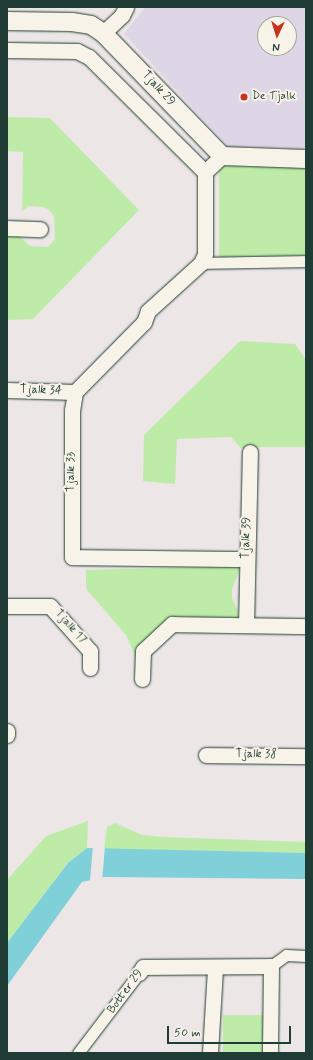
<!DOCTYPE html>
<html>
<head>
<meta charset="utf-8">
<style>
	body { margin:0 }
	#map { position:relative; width:313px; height:1060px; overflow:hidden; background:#ece6e7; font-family:Mynerve,sans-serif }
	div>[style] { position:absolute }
	.built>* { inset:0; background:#ded6e6 }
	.green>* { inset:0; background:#bfeba8; transform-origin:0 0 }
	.water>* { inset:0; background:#80d0da }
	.pier>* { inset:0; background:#ece6e7; transform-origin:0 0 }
	.roads { filter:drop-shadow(0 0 1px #1f3d34) drop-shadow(0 0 1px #1f3d34) }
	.pedestrian>* { height:11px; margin:-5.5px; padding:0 5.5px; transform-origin:5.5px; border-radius:5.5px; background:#f7f3e8 }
	.minor>* { height:15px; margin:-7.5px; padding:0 7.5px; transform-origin:7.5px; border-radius:7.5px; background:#f7f3e8 }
	.tertiary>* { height:18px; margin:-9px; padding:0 9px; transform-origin:9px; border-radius:9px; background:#f7f3e8 }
	.dots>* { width:11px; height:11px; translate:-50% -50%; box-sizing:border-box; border:2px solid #f7f3e8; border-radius:50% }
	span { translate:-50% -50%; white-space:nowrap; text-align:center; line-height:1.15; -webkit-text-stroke:4px #f7f3e8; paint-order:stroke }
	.street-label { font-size:12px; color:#1f3d34 }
	.poi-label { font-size:12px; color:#1f3d34 }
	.left { translate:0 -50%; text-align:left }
	.frame { position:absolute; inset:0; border:8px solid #1f3d34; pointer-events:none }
	.north { position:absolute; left:257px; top:16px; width:40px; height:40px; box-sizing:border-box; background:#f7f3e8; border:1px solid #a1aaa0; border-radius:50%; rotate:184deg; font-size:11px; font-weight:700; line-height:16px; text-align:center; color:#1f3d34 }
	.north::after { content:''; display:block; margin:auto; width:14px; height:18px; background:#c8321e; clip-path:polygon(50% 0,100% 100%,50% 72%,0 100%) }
	.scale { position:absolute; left:167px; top:1026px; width:124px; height:18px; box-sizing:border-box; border:2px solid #1f3d34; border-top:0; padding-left:5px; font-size:12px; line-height:14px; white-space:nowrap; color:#1f3d34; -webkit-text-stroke:3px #f7f3e8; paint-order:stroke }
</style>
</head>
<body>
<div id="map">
	<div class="built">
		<i style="clip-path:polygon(evenodd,145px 7px,306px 7px,306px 148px,229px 147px,124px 34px,145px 7px,265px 24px,289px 24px,289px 48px,265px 48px,265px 24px)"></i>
	</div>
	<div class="green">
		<i style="clip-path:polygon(7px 117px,50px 118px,139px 210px,33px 319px,7px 320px,7px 235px,18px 235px,30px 246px,48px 247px,55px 239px,54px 216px,48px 209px,42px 207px,29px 206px,22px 211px,23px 152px,7px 151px)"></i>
		<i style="left:219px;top:163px;width:87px;height:96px"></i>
		<i style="clip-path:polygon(240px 341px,295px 344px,306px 360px,306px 447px,258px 447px,257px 451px,241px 448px,231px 437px,177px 439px,175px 484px,143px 481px,144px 435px)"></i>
		<i style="clip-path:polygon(241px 566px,232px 589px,232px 598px,238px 611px,238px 621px,171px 624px,139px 665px,126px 635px,87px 590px,86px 584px,86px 570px)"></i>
		<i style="clip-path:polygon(88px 821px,87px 848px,68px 863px,7px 943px,7px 880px,46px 836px)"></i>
		<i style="clip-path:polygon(115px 823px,142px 835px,164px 837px,306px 842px,306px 853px,104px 849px,107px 827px)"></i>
		<i style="left:223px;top:1015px;width:41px;height:38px"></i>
	</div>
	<div class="water">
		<i style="clip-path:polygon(87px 848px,306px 853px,306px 879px,104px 877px,82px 882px,7px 986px,7px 943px,68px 863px)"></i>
	</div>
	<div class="pier">
		<i style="left:93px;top:846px;width:12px;height:36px;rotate:5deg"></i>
	</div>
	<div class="roads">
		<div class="pedestrian">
			<i style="left:201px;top:263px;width:105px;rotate:-1.1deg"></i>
			<i style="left:271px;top:966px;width:19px;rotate:-36deg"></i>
			<i style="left:286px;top:955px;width:20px;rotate:3deg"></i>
			<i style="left:78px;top:1053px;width:101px;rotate:-52.7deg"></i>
		</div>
		<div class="minor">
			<i style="left:103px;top:33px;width:26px;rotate:-43deg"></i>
			<i style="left:122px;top:15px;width:9px;rotate:-63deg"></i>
			<i style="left:7px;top:50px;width:70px;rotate:0.8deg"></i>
			<i style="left:77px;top:51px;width:13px;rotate:27deg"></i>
			<i style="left:89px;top:57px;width:163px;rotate:44.8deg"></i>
			<i style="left:222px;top:156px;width:23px;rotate:137deg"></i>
			<i style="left:205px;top:172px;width:82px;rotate:90deg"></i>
			<i style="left:205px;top:254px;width:10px;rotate:114deg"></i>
			<i style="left:201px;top:263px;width:72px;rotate:137.8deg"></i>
			<i style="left:148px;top:311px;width:12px;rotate:110deg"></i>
			<i style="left:144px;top:322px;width:98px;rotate:134.6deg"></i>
			<i style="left:75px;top:392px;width:18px;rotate:99deg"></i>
			<i style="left:72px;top:410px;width:147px;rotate:90deg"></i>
			<i style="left:72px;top:557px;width:175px;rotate:0.7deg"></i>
			<i style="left:7px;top:228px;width:33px;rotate:2deg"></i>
			<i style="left:7px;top:390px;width:68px;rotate:1.7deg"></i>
			<i style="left:7px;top:606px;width:43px"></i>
			<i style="left:50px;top:606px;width:60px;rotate:48.4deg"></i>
			<i style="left:90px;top:651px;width:17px;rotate:90deg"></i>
			<i style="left:246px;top:625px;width:173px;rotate:-88.7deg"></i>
			<i style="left:142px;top:679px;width:28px;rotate:-88deg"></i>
			<i style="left:143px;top:651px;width:40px;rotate:-43deg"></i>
			<i style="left:172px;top:624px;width:134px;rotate:0.9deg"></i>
			<i style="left:7px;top:731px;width:4px;rotate:90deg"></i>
			<i style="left:206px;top:755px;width:100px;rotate:0.6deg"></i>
			<i style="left:139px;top:973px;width:7px;rotate:-56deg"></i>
			<i style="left:143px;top:967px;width:128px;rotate:-0.4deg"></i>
			<i style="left:271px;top:966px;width:87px;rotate:90.7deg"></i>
			<i style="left:210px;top:1053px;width:85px;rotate:-86.6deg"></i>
		</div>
		<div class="tertiary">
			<i style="left:7px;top:21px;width:65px;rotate:0.9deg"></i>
			<i style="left:72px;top:22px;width:19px;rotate:9deg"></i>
			<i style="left:91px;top:25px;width:14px;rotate:34deg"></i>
			<i style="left:103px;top:33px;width:171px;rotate:45.9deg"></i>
			<i style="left:222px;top:156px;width:84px;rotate:2deg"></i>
		</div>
	</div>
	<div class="dots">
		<i style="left:244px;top:97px;background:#c8321e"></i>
	</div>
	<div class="street-label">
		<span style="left:158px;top:89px;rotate:47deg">Tjalk 29</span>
		<span style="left:41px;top:391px;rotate:2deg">Tjalk 34</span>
		<span style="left:72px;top:472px;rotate:-90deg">Tjalk 33</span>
		<span style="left:247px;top:538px;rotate:-88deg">Tjalk 39</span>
		<span style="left:70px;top:627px;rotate:48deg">Tjalk 17</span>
		<span style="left:256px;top:755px;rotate:1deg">Tjalk 38</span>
		<span style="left:126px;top:992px;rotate:-54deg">Botter 29</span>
	</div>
	<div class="poi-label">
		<span class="left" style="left:252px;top:97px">De Tjalk</span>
	</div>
	<div class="frame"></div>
	<div class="north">N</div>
	<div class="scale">50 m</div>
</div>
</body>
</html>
